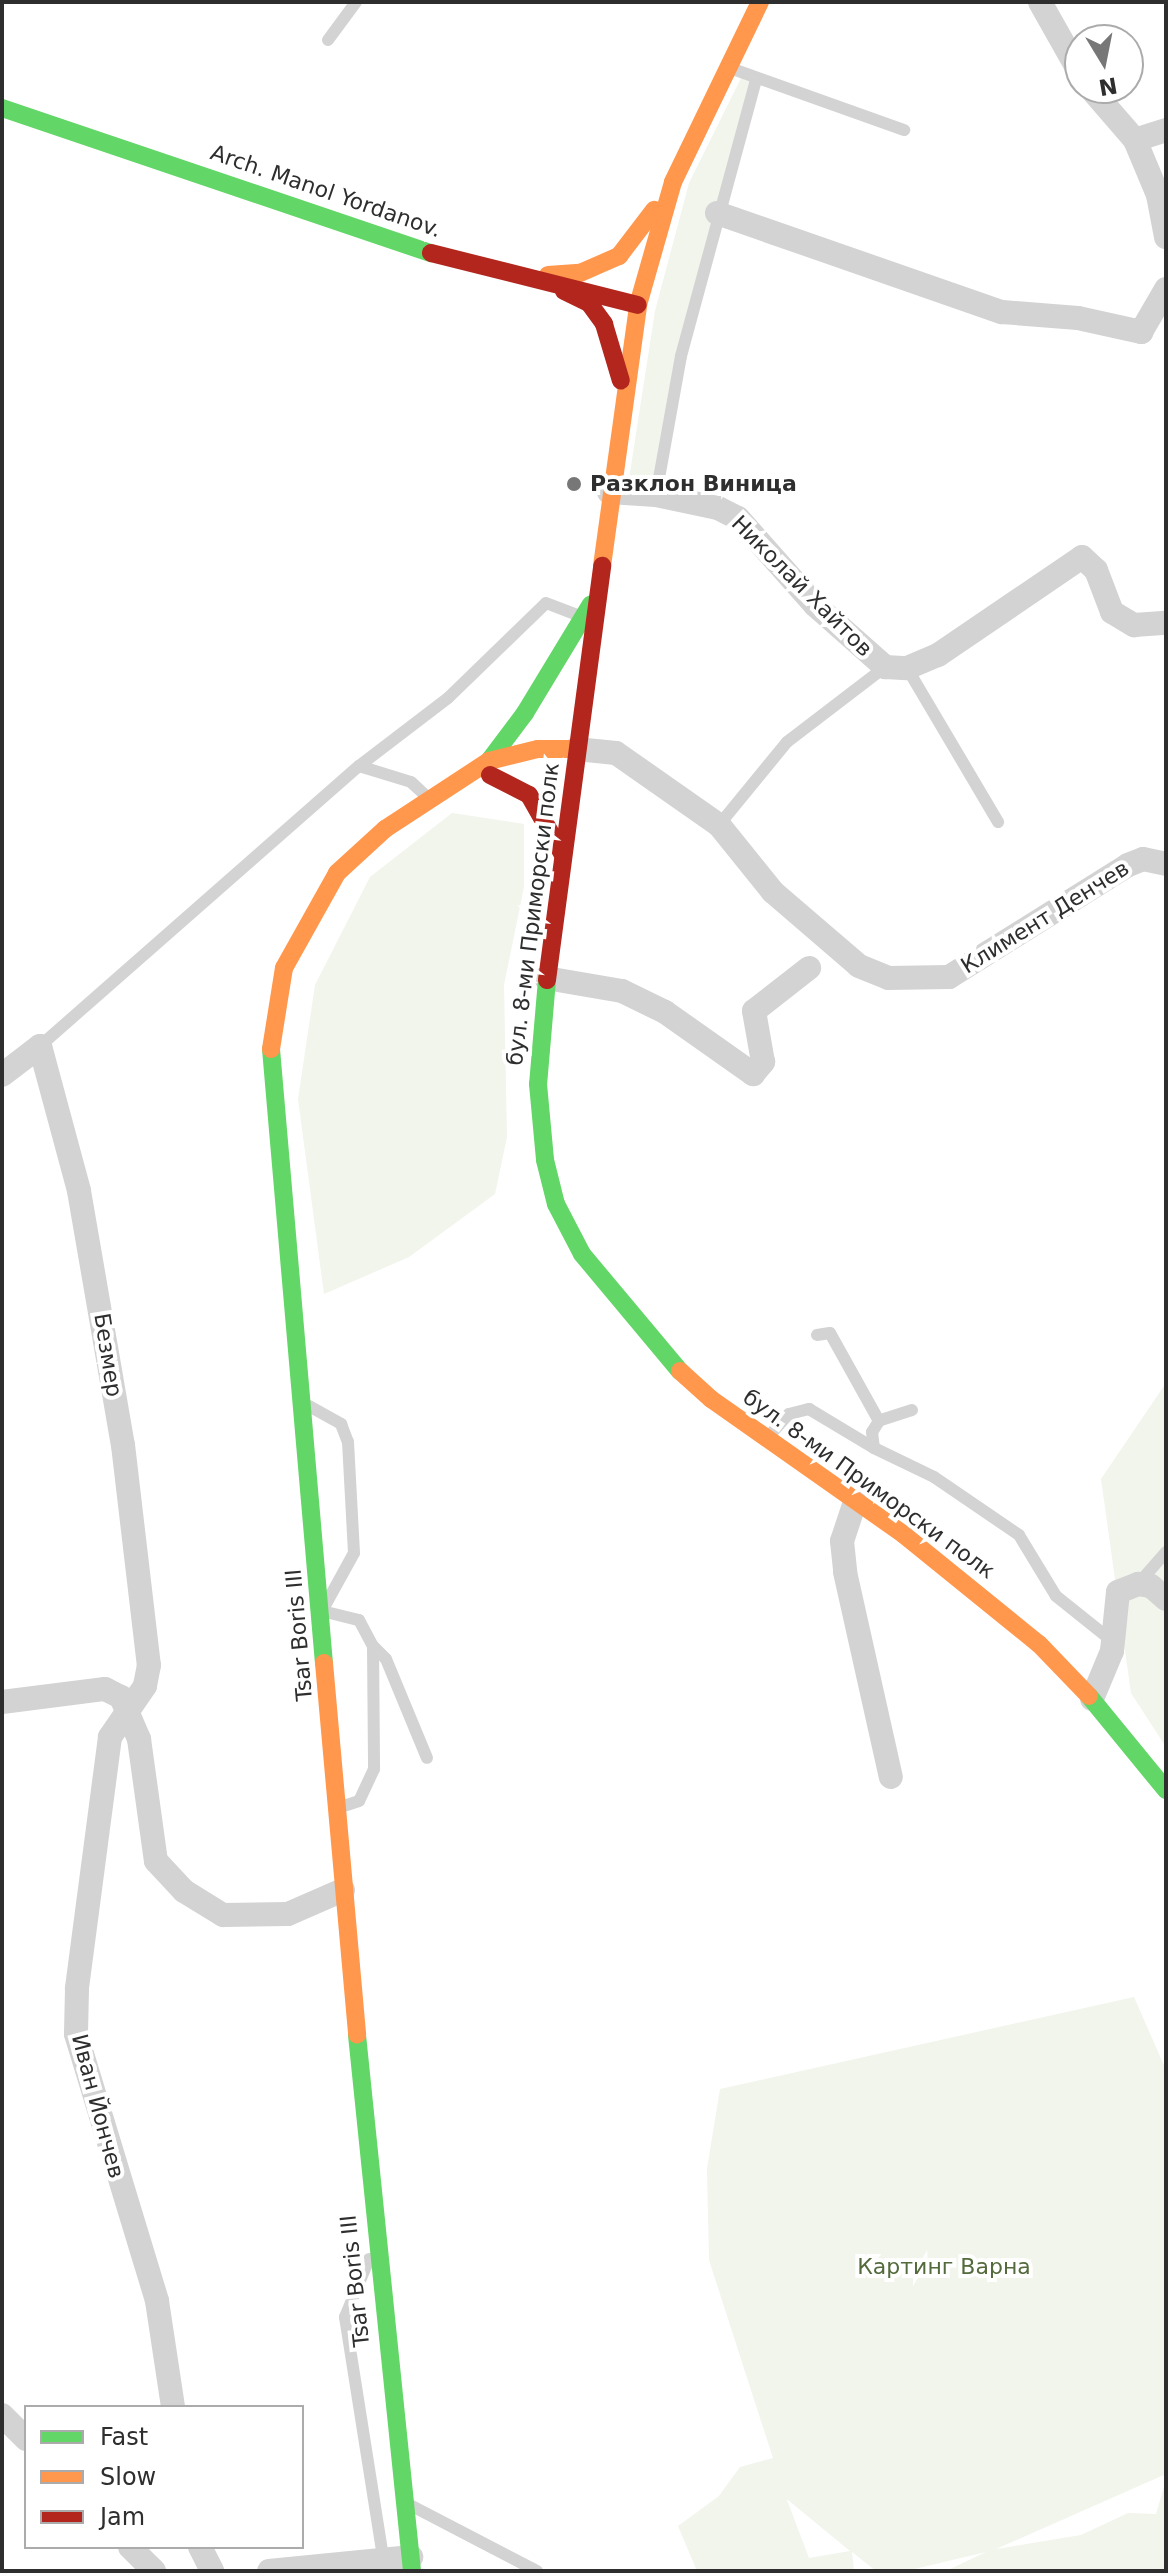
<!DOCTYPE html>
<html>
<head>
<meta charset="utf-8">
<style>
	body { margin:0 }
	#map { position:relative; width:1168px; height:2573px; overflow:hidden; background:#fff; font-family:"DejaVu Sans",sans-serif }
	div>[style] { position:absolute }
	.green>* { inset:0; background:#f1f5ec }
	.lane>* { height:12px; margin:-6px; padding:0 6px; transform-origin:6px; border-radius:6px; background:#d3d3d3 }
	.street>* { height:24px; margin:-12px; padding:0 12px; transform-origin:12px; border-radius:12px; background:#d3d3d3 }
	.fast>* { height:18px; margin:-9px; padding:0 9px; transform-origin:9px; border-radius:9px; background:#63d668 }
	.slow>* { height:18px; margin:-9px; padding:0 9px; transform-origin:9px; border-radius:9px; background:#ff974d }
	.jam>* { height:18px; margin:-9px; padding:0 9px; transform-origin:9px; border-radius:9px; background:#b3261e }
	.dots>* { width:22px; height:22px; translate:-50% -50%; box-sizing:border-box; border:4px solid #fff; border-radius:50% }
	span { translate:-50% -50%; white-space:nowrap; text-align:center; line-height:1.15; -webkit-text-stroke:8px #fff; paint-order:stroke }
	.street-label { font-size:22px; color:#2e2e2e }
	.poi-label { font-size:22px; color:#2e2e2e; font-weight:700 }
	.left { translate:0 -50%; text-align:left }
	.park-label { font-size:22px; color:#536a3c }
	.frame { position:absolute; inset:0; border:4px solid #2e2e2e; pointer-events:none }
	.legend { position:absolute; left:24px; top:2405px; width:280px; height:144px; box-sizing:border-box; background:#fff; border:2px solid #ababab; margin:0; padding:10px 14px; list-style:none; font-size:24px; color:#2e2e2e }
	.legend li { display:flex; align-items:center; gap:16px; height:40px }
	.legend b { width:40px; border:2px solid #ababab }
	.north { position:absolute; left:1064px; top:24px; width:80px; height:80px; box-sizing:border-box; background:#fff; border:2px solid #ababab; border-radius:50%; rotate:170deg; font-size:22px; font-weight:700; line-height:32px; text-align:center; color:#2e2e2e }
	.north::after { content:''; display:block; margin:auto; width:28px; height:36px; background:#777; clip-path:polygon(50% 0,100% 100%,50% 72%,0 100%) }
</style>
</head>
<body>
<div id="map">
	<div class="green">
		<i style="clip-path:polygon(743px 74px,756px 79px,724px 192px,656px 495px,627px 492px,655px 311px,689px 183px)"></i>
		<i style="clip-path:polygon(452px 813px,524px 824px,524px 887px,504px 985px,507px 1137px,495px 1194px,409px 1257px,324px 1294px,298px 1099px,315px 985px,370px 877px)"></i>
		<i style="clip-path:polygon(1166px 1383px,1166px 1747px,1131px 1693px,1101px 1479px)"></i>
		<i style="clip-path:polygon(evenodd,1134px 1997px,1166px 2070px,1166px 2474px,996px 2549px,1081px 2535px,1128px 2513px,1156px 2514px,1166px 2480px,1166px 2571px,946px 2571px,986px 2552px,906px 2571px,876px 2571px,852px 2552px,854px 2571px,697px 2571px,678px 2526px,719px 2496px,740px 2467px,773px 2458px,709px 2260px,707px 2169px,720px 2089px,1134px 1997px,787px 2500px,788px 2500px,850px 2551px,809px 2558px,787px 2500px)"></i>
	</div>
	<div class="lane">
		<i style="left:328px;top:40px;width:47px;rotate:-53.6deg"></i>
		<i style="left:730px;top:68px;width:185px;rotate:19.6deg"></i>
		<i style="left:656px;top:495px;width:141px;rotate:-79.8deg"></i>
		<i style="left:681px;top:356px;width:287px;rotate:-74.8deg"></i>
		<i style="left:907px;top:668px;width:179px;rotate:59.4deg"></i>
		<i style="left:359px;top:766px;width:112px;rotate:-37.4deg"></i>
		<i style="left:448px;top:698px;width:136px;rotate:-44.1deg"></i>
		<i style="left:546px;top:603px;width:36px;rotate:21deg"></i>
		<i style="left:719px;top:825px;width:107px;rotate:-50.7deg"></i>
		<i style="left:787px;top:742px;width:123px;rotate:-37.4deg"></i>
		<i style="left:40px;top:1046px;width:424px;rotate:-41.3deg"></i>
		<i style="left:359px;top:766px;width:54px;rotate:17.1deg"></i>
		<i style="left:411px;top:782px;width:23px;rotate:43deg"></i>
		<i style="left:817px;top:1335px;width:13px;rotate:-9deg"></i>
		<i style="left:830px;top:1333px;width:101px;rotate:60.9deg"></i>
		<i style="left:309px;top:1406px;width:37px;rotate:29deg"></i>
		<i style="left:341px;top:1424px;width:19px;rotate:69deg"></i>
		<i style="left:348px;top:1442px;width:111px;rotate:86.9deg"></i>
		<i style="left:354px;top:1553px;width:66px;rotate:118.9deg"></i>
		<i style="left:322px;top:1611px;width:38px;rotate:14deg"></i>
		<i style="left:359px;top:1620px;width:30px;rotate:62deg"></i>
		<i style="left:373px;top:1646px;width:123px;rotate:89.5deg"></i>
		<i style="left:374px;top:1769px;width:35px;rotate:115deg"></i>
		<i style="left:359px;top:1801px;width:20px;rotate:162deg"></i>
		<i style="left:912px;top:1410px;width:35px;rotate:162deg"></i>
		<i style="left:879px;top:1421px;width:13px;rotate:122deg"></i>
		<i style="left:872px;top:1432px;width:16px;rotate:83deg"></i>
		<i style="left:874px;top:1448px;width:67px;rotate:25.8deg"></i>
		<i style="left:934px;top:1477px;width:103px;rotate:34.3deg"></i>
		<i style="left:1019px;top:1535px;width:71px;rotate:58.8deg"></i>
		<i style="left:1056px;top:1596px;width:70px;rotate:38.7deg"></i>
		<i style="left:768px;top:1437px;width:31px;rotate:-48deg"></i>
		<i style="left:789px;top:1414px;width:21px;rotate:-14deg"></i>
		<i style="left:809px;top:1409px;width:76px;rotate:31deg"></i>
		<i style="left:1138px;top:1584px;width:43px;rotate:-48.8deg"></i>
		<i style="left:373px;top:1646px;width:18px;rotate:45deg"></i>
		<i style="left:386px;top:1659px;width:107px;rotate:67.5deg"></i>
		<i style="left:369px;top:2259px;width:63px;rotate:112.5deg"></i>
		<i style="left:345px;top:2317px;width:250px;rotate:81deg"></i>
		<i style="left:412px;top:2506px;width:141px;rotate:27.5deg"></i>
	</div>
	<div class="street">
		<i style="left:1040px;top:2px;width:81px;rotate:60.6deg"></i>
		<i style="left:1090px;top:88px;width:69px;rotate:49.1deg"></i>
		<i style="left:1135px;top:140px;width:33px;rotate:-18deg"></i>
		<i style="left:1135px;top:140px;width:60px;rotate:67.3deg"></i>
		<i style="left:1158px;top:195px;width:43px;rotate:79.2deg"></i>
		<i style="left:717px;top:213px;width:302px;rotate:19.2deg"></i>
		<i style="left:1002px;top:312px;width:76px;rotate:4.5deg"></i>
		<i style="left:1078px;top:318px;width:65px;rotate:12.5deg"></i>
		<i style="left:1141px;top:332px;width:50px;rotate:-59.8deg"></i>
		<i style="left:609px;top:492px;width:47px;rotate:3.7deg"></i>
		<i style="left:656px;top:495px;width:63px;rotate:11.8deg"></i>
		<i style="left:718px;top:508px;width:22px;rotate:27deg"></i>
		<i style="left:738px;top:518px;width:116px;rotate:48.5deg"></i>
		<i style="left:815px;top:605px;width:94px;rotate:41.5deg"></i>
		<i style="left:885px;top:667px;width:22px;rotate:3deg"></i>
		<i style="left:907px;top:668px;width:34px;rotate:-23deg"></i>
		<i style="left:938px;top:655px;width:174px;rotate:-34.2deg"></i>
		<i style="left:1082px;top:557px;width:19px;rotate:43deg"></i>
		<i style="left:1096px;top:570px;width:45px;rotate:69.1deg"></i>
		<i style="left:1112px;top:612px;width:26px;rotate:31deg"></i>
		<i style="left:1134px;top:625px;width:32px;rotate:-4deg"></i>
		<i style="left:576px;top:749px;width:40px;rotate:5.7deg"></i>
		<i style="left:616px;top:753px;width:126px;rotate:35deg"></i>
		<i style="left:719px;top:825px;width:86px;rotate:51.1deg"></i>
		<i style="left:773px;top:892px;width:113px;rotate:40.7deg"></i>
		<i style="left:859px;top:966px;width:31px;rotate:22deg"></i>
		<i style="left:888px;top:978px;width:61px;rotate:-0.9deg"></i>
		<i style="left:949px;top:977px;width:211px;rotate:-32deg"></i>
		<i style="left:1128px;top:865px;width:16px;rotate:-22deg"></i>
		<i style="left:1143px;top:859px;width:24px;rotate:12deg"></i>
		<i style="left:546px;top:978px;width:77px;rotate:9.7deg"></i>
		<i style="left:622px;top:991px;width:48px;rotate:26deg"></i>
		<i style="left:665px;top:1012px;width:108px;rotate:35.2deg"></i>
		<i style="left:753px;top:1074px;width:16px;rotate:-50deg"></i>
		<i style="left:763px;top:1062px;width:52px;rotate:-100deg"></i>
		<i style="left:754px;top:1011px;width:70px;rotate:-38deg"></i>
		<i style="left:2px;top:1075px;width:48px;rotate:-37.3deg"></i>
		<i style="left:40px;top:1046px;width:150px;rotate:74.9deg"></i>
		<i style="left:79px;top:1191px;width:258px;rotate:80.2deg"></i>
		<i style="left:123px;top:1445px;width:222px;rotate:83.3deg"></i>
		<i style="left:149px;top:1665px;width:21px;rotate:101deg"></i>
		<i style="left:145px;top:1686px;width:62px;rotate:124.5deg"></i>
		<i style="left:110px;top:1737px;width:254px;rotate:97.5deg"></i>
		<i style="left:77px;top:1989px;width:45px;rotate:91.3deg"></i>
		<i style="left:76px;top:2034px;width:279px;rotate:73.1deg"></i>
		<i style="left:157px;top:2301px;width:107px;rotate:81.4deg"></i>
		<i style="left:855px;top:1502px;width:41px;rotate:108.4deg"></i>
		<i style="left:842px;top:1541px;width:31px;rotate:84deg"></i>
		<i style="left:845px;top:1572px;width:210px;rotate:77.4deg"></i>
		<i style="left:1092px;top:1699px;width:52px;rotate:-67.4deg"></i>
		<i style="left:1112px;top:1651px;width:59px;rotate:-84.2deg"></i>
		<i style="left:1118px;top:1592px;width:22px;rotate:-22deg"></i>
		<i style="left:1138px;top:1584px;width:13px;rotate:9deg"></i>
		<i style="left:1151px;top:1586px;width:20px;rotate:41deg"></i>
		<i style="left:2px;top:1702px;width:104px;rotate:-7.2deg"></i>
		<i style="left:105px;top:1689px;width:18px;rotate:27deg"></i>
		<i style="left:121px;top:1697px;width:46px;rotate:66.8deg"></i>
		<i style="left:139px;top:1739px;width:123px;rotate:82.1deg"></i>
		<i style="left:156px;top:1861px;width:41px;rotate:47deg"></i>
		<i style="left:184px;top:1891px;width:46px;rotate:31.6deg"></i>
		<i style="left:223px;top:1915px;width:65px;rotate:-0.9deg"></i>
		<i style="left:288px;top:1914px;width:60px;rotate:-23.6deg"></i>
		<i style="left:2px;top:2415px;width:34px;rotate:45deg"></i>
		<i style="left:130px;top:2547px;width:34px;rotate:45deg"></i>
		<i style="left:200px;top:2547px;width:27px;rotate:63deg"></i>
		<i style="left:269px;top:2571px;width:143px;rotate:-5.6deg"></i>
	</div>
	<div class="fast">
		<i style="left:2px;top:108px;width:453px;rotate:18.7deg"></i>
		<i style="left:489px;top:761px;width:60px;rotate:-53.1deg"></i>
		<i style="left:525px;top:713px;width:127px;rotate:-58.8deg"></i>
		<i style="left:547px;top:980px;width:104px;rotate:94.9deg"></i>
		<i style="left:538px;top:1084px;width:76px;rotate:84.7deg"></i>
		<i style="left:545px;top:1160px;width:45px;rotate:76deg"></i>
		<i style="left:556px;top:1204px;width:56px;rotate:62.5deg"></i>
		<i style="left:582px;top:1254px;width:153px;rotate:50.1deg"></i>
		<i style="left:271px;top:1049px;width:616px;rotate:85.07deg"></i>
		<i style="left:1089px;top:1696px;width:122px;rotate:50.7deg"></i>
		<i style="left:357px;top:2035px;width:539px;rotate:84.14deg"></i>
	</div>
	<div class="slow">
		<i style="left:548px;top:275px;width:32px;rotate:-4deg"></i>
		<i style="left:580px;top:273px;width:43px;rotate:-23.6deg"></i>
		<i style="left:619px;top:256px;width:58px;rotate:-52.7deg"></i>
		<i style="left:602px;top:566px;width:263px;rotate:-82.1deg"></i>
		<i style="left:638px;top:305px;width:128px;rotate:-74.1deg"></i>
		<i style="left:673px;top:182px;width:200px;rotate:-64.2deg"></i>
		<i style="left:271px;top:1049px;width:82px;rotate:-80.9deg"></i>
		<i style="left:284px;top:968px;width:109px;rotate:-60.8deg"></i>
		<i style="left:337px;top:873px;width:65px;rotate:-42.5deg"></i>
		<i style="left:385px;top:829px;width:124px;rotate:-33.2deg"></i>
		<i style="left:489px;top:761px;width:50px;rotate:-13.8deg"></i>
		<i style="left:538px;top:749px;width:38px"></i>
		<i style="left:680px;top:1371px;width:42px;rotate:42.1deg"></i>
		<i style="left:711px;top:1399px;width:235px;rotate:35.1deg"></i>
		<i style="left:903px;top:1534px;width:175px;rotate:39deg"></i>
		<i style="left:1039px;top:1644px;width:72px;rotate:46.1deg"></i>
		<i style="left:324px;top:1663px;width:373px;rotate:84.9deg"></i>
	</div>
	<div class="jam">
		<i style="left:431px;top:253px;width:213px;rotate:14.1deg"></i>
		<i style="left:564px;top:291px;width:28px;rotate:26deg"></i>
		<i style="left:589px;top:303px;width:26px;rotate:54deg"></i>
		<i style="left:604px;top:324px;width:59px;rotate:73.4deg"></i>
		<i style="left:490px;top:775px;width:44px;rotate:27.1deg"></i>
		<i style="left:529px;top:795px;width:67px;rotate:60.4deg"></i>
		<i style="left:547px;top:980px;width:418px;rotate:-82.4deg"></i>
	</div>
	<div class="dots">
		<i style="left:574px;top:484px;background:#777"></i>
	</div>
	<div class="street-label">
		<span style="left:326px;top:191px;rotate:19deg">Arch. Manol Yordanov.</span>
		<span style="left:802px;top:586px;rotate:45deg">Николай Хайтов</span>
		<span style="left:533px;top:914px;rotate:-83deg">бул. 8-ми Приморски полк</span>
		<span style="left:1045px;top:917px;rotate:-32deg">Климент Денчев</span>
		<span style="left:108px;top:1355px;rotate:81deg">Безмер</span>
		<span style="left:869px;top:1484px;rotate:36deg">бул. 8-ми Приморски полк</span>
		<span style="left:299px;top:1635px;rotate:-95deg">Tsar Boris III</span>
		<span style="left:98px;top:2106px;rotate:75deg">Иван Йончев</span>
		<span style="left:355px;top:2281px;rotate:-96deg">Tsar Boris III</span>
	</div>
	<div class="poi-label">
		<span class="left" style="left:590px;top:484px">Разклон Виница</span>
	</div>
	<div class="park-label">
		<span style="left:944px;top:2267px">Картинг Варна</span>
	</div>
	<div class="frame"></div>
	<ul class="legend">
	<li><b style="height:10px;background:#63d668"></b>Fast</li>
	<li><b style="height:10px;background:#ff974d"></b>Slow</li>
	<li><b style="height:10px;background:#b3261e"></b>Jam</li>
	</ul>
	<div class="north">N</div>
</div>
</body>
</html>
